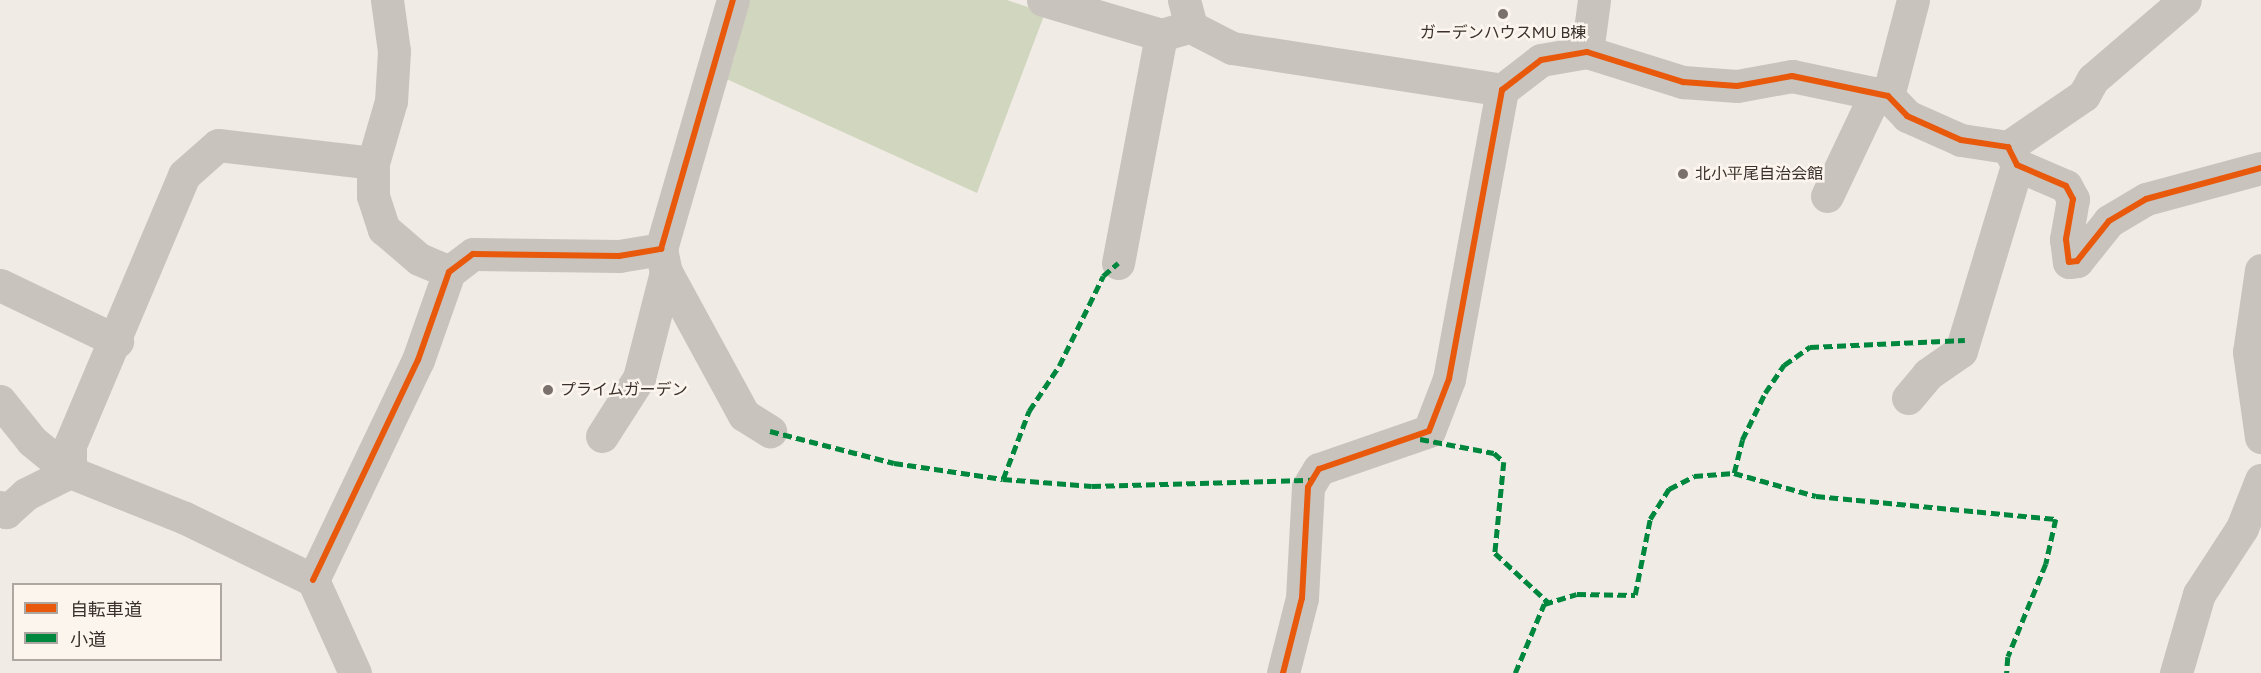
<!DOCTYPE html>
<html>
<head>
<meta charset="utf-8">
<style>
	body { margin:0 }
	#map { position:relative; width:2261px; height:673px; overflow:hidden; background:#f0ebe5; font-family:Figtree,"Noto Sans JP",sans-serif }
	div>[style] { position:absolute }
	.green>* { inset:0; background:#d1d6bf }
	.minor>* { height:33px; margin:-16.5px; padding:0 16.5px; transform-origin:16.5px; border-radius:16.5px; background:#c9c3be }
	.quiet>* { height:4.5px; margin-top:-2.25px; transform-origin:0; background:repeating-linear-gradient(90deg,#00873e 0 9px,transparent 0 13.5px) }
	.cycleway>* { height:6px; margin:-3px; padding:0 3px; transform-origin:3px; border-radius:3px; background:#e8590c }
	.dots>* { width:16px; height:16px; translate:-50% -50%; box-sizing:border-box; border:3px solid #fbf5ee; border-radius:50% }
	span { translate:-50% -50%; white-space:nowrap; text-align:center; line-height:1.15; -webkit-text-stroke:5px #fbf5ee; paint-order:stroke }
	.poi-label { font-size:16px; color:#3b302b }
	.left { translate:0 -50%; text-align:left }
	.legend { position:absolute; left:12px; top:583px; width:210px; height:78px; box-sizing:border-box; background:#fbf5ee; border:2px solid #aea6a0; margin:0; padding:8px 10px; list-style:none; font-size:18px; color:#3b302b }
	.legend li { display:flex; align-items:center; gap:12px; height:30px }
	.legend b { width:30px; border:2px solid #aea6a0 }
</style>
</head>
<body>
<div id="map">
	<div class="green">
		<i style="clip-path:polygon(746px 0,1007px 0,1045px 13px,977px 193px,722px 77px,734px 59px)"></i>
	</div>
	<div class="minor">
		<i style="left:387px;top:0;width:51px;rotate:82.2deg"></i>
		<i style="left:394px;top:51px;width:50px;rotate:93.4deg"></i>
		<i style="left:391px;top:101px;width:65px;rotate:106.2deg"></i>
		<i style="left:373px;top:163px;width:33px;rotate:90deg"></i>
		<i style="left:373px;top:196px;width:35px;rotate:72deg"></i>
		<i style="left:384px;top:229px;width:46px;rotate:40.6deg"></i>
		<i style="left:419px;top:259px;width:33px;rotate:23deg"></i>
		<i style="left:1043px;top:0;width:123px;rotate:16.5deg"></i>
		<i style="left:1161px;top:35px;width:22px;rotate:-16deg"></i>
		<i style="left:1184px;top:0;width:28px;rotate:75deg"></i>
		<i style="left:1191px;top:27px;width:46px;rotate:27.1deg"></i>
		<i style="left:1232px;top:48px;width:273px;rotate:8.8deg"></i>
		<i style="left:1587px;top:52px;width:52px;rotate:-82.3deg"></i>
		<i style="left:1888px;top:96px;width:99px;rotate:-75.4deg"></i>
		<i style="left:2008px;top:147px;width:92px;rotate:-34.4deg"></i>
		<i style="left:2084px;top:95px;width:18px;rotate:-61deg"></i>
		<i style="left:2093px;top:79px;width:121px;rotate:-40.7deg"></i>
		<i style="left:1827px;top:196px;width:114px;rotate:-64.6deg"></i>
		<i style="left:661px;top:249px;width:24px;rotate:78deg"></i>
		<i style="left:666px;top:272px;width:163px;rotate:61.4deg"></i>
		<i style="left:744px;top:415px;width:31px;rotate:32deg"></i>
		<i style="left:1118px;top:263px;width:232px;rotate:-79.3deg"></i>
		<i style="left:2261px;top:270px;width:83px;rotate:98.3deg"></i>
		<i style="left:2249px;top:352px;width:86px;rotate:82deg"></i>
		<i style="left:0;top:285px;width:130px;rotate:25.6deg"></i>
		<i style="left:1908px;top:398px;width:31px;rotate:-50deg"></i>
		<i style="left:1928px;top:374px;width:40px;rotate:-34.9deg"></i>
		<i style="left:1961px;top:351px;width:194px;rotate:-73.2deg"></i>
		<i style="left:0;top:401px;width:51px;rotate:51.3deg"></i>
		<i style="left:32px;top:441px;width:49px;rotate:39.2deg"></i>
		<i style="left:602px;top:436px;width:69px;rotate:-57.5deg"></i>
		<i style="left:639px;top:378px;width:109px;rotate:-75.7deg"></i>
		<i style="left:70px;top:472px;width:27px;rotate:-90deg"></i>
		<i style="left:70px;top:445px;width:293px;rotate:-67.1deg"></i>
		<i style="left:184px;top:175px;width:45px;rotate:-41.4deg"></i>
		<i style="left:218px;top:145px;width:156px;rotate:6.6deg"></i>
		<i style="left:0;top:507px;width:8px;rotate:40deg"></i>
		<i style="left:6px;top:512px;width:27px;rotate:-42deg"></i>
		<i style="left:26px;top:494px;width:49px;rotate:-26.6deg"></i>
		<i style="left:70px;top:472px;width:124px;rotate:21.8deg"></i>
		<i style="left:185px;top:518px;width:142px;rotate:25.8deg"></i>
		<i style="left:313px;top:580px;width:102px;rotate:65.7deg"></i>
		<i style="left:313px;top:580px;width:244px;rotate:-64.5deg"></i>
		<i style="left:418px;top:360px;width:93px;rotate:-70.6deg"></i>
		<i style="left:449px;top:272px;width:30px;rotate:-37deg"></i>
		<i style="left:473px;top:254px;width:146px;rotate:0.8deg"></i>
		<i style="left:619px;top:256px;width:43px;rotate:-9.5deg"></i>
		<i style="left:661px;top:249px;width:259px;rotate:-73.9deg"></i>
		<i style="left:1283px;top:673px;width:77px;rotate:-75.8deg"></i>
		<i style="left:1302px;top:598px;width:111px;rotate:-86.9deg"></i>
		<i style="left:1308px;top:487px;width:21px;rotate:-59deg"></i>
		<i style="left:1319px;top:469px;width:116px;rotate:-19.1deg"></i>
		<i style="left:1429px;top:431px;width:56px;rotate:-69deg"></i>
		<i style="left:1449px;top:379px;width:294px;rotate:-79.6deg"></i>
		<i style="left:1502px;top:90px;width:49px;rotate:-37.6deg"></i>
		<i style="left:1541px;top:60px;width:47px;rotate:-9.9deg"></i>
		<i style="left:1587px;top:52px;width:101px;rotate:17.4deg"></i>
		<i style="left:1683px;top:82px;width:54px;rotate:4.2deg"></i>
		<i style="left:1737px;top:86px;width:56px;rotate:-10.3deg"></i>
		<i style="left:1792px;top:76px;width:98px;rotate:11.8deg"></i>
		<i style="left:1888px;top:96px;width:28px;rotate:46deg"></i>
		<i style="left:1907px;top:116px;width:59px;rotate:24deg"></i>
		<i style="left:1961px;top:140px;width:48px;rotate:8.5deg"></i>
		<i style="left:2008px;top:147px;width:20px;rotate:63deg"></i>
		<i style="left:2017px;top:165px;width:53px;rotate:23.2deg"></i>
		<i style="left:2066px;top:186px;width:15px;rotate:62deg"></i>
		<i style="left:2073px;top:199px;width:41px;rotate:99.9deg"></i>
		<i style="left:2066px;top:239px;width:23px;rotate:83deg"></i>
		<i style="left:2069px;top:262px;width:8px;rotate:-7deg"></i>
		<i style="left:2077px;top:261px;width:51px;rotate:-51.3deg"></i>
		<i style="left:2109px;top:221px;width:43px;rotate:-30.7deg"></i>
		<i style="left:2146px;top:199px;width:119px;rotate:-15.1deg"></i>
		<i style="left:2176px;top:673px;width:82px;rotate:-73.8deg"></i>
		<i style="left:2199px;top:594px;width:79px;rotate:-56.9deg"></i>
		<i style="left:2242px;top:528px;width:52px;rotate:-68.4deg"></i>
	</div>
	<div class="quiet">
		<i style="left:770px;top:431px;width:128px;rotate:14.5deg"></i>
		<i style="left:894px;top:463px;width:110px;rotate:8.4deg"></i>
		<i style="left:1003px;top:479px;width:89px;rotate:4.5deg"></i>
		<i style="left:1092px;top:486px;width:221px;rotate:-1.6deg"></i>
		<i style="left:1420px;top:439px;width:75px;rotate:10.7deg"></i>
		<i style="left:1494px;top:453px;width:13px;rotate:42deg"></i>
		<i style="left:1504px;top:462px;width:91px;rotate:95.6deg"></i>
		<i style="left:1495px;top:553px;width:72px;rotate:42.8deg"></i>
		<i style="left:1734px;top:473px;width:34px;rotate:-76deg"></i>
		<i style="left:1742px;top:440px;width:52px;rotate:-63.9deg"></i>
		<i style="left:1765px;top:393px;width:34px;rotate:-56deg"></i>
		<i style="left:1784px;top:365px;width:32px;rotate:-35deg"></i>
		<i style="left:1810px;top:347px;width:155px;rotate:-2.6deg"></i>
		<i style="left:1003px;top:479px;width:73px;rotate:-69.1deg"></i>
		<i style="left:1029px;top:411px;width:54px;rotate:-56.3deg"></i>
		<i style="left:1059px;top:366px;width:100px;rotate:-63.9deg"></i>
		<i style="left:1103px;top:276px;width:20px;rotate:-41deg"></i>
		<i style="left:1515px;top:673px;width:75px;rotate:-67.2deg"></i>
		<i style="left:1544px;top:604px;width:34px;rotate:-17deg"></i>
		<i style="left:1577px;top:594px;width:58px;rotate:1deg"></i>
		<i style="left:1635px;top:595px;width:77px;rotate:-78.8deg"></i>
		<i style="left:1650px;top:519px;width:36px;rotate:-58deg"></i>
		<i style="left:1669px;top:489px;width:28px;rotate:-27deg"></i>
		<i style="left:1694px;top:476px;width:40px;rotate:-4.3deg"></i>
		<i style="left:1734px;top:473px;width:85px;rotate:15.7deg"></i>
		<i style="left:1816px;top:496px;width:241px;rotate:5.5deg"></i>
		<i style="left:2056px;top:519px;width:46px;rotate:102.5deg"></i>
		<i style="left:2046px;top:564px;width:100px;rotate:112.2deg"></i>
		<i style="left:2008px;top:657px;width:16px;rotate:94deg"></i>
	</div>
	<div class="cycleway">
		<i style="left:313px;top:580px;width:244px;rotate:-64.5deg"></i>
		<i style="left:418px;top:360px;width:93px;rotate:-70.6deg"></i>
		<i style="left:449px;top:272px;width:30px;rotate:-37deg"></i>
		<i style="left:473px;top:254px;width:146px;rotate:0.8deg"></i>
		<i style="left:619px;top:256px;width:43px;rotate:-9.5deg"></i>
		<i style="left:661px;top:249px;width:259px;rotate:-73.9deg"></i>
		<i style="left:1283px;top:673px;width:77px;rotate:-75.8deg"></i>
		<i style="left:1302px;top:598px;width:111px;rotate:-86.9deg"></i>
		<i style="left:1308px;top:487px;width:21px;rotate:-59deg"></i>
		<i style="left:1319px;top:469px;width:116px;rotate:-19.1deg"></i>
		<i style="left:1429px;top:431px;width:56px;rotate:-69deg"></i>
		<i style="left:1449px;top:379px;width:294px;rotate:-79.6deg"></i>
		<i style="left:1502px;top:90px;width:49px;rotate:-37.6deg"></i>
		<i style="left:1541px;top:60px;width:47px;rotate:-9.9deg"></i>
		<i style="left:1587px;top:52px;width:101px;rotate:17.4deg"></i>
		<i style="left:1683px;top:82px;width:54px;rotate:4.2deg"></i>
		<i style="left:1737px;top:86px;width:56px;rotate:-10.3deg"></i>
		<i style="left:1792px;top:76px;width:98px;rotate:11.8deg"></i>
		<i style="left:1888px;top:96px;width:28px;rotate:46deg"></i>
		<i style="left:1907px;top:116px;width:59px;rotate:24deg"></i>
		<i style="left:1961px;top:140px;width:48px;rotate:8.5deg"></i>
		<i style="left:2008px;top:147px;width:20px;rotate:63deg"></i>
		<i style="left:2017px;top:165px;width:53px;rotate:23.2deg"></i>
		<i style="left:2066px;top:186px;width:15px;rotate:62deg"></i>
		<i style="left:2073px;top:199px;width:41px;rotate:99.9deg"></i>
		<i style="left:2066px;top:239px;width:23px;rotate:83deg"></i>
		<i style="left:2069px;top:262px;width:8px;rotate:-7deg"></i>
		<i style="left:2077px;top:261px;width:51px;rotate:-51.3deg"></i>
		<i style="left:2109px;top:221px;width:43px;rotate:-30.7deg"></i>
		<i style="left:2146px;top:199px;width:119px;rotate:-15.1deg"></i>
	</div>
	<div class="dots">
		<i style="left:1503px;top:14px;background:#7a716c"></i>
		<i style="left:1683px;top:174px;background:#7a716c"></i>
		<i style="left:548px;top:390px;background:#7a716c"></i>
	</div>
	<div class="poi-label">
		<span style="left:1503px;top:33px">ガーデンハウスMU B棟</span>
		<span class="left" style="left:1695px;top:174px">北小平尾自治会館</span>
		<span class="left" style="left:560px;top:390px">プライムガーデン</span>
	</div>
	<ul class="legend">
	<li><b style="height:8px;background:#e8590c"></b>自転車道</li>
	<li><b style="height:8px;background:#00873e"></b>小道</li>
	</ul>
</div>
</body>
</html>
